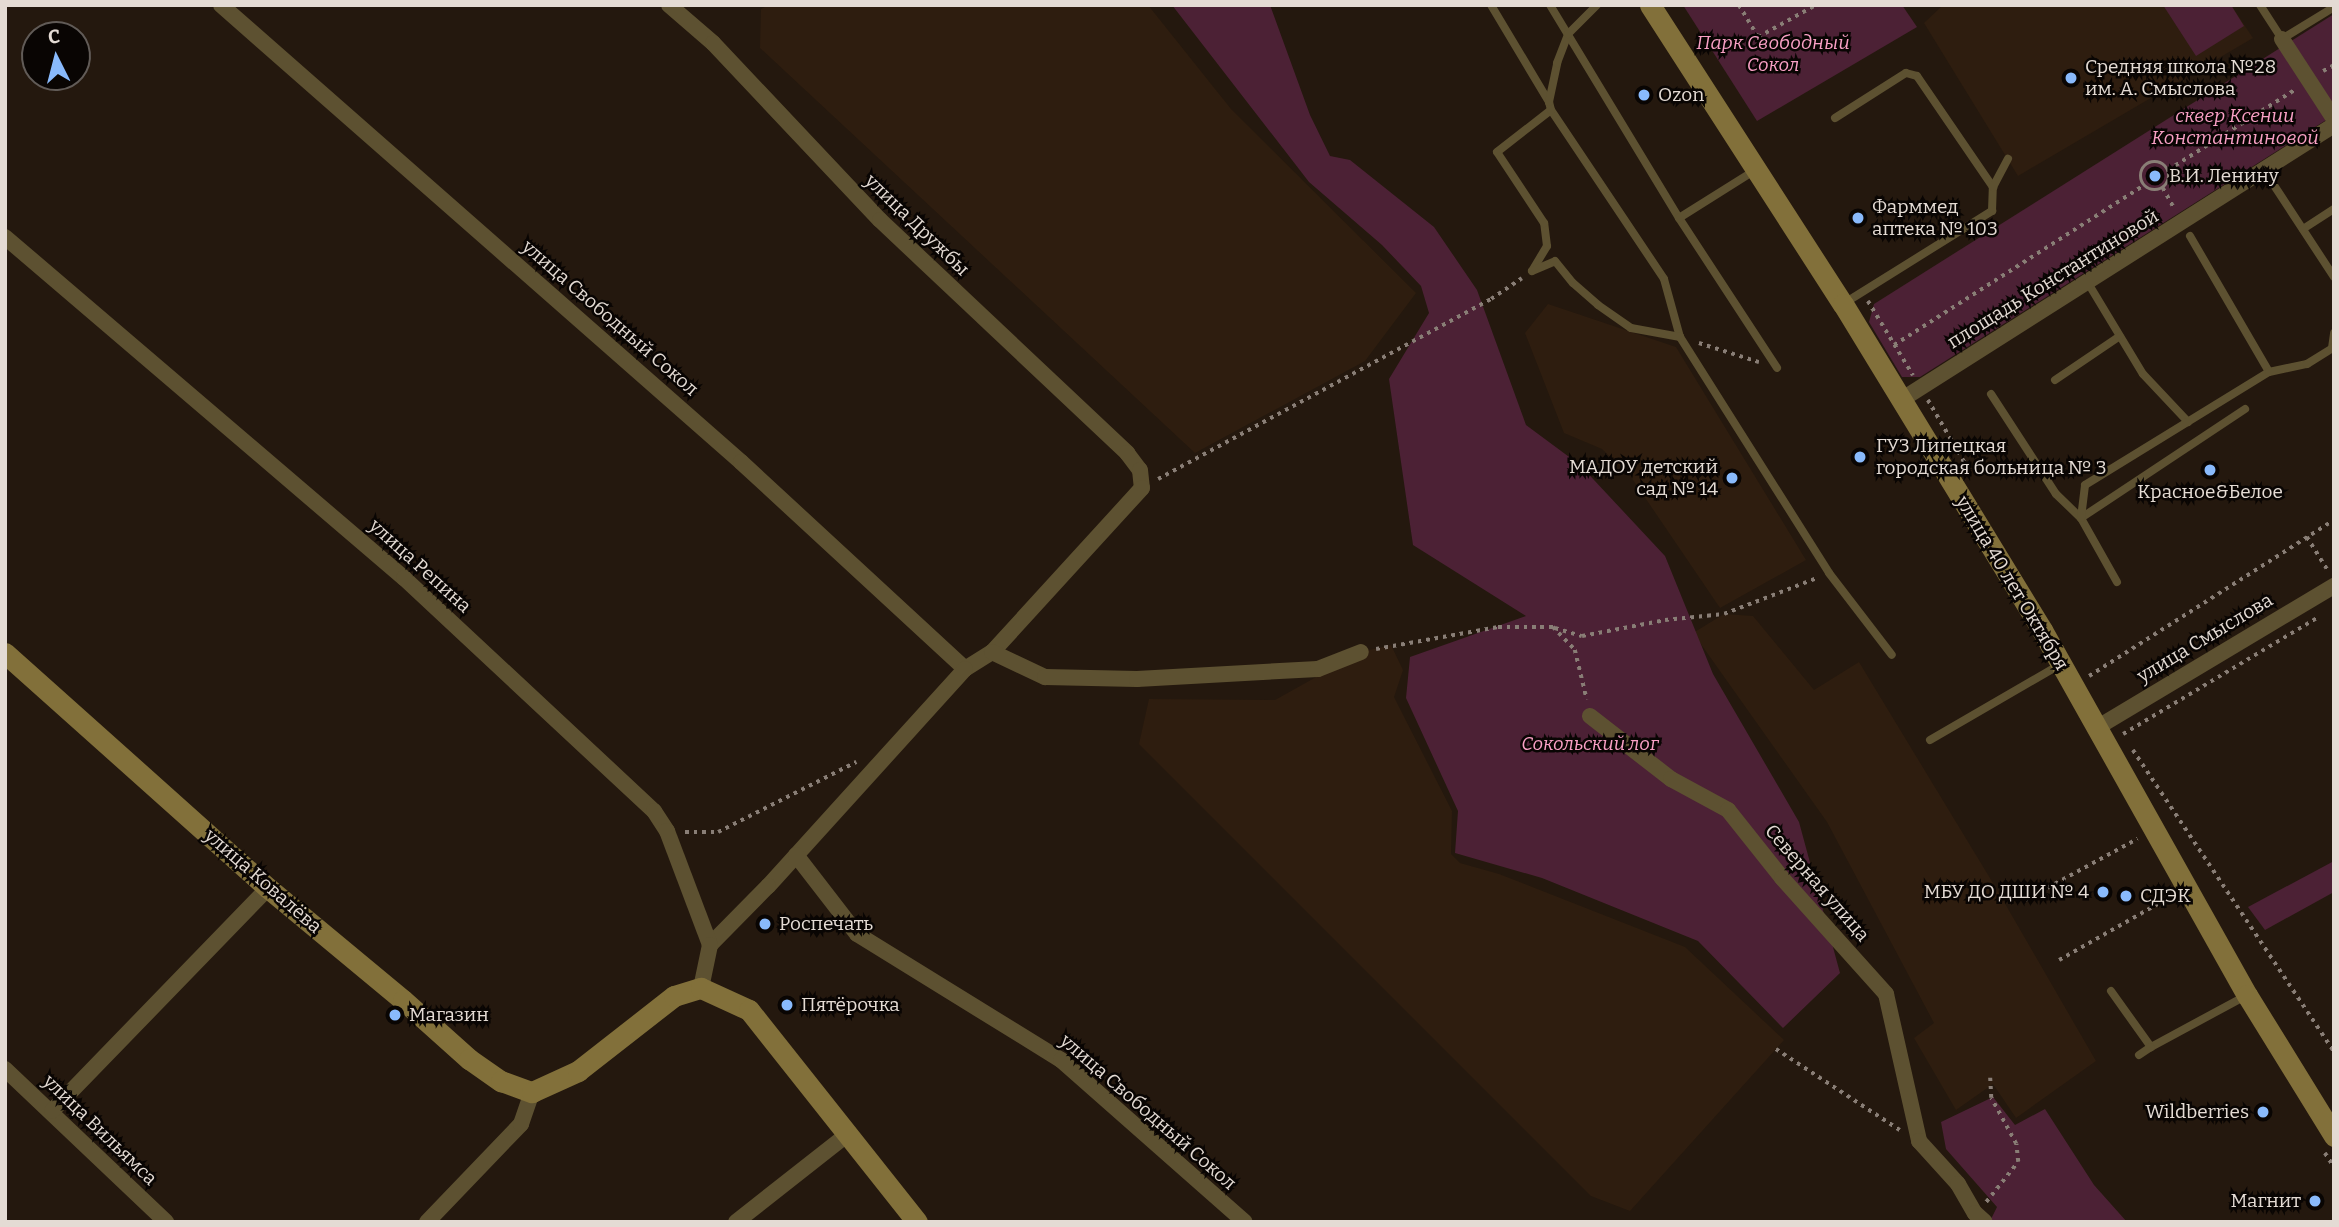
<!DOCTYPE html>
<html>
<head>
<meta charset="utf-8">
<style>
	body { margin:0 }
	#map { position:relative; width:2339px; height:1227px; overflow:hidden; background:#24180e; font-family:Bitter,serif }
	div>[style] { position:absolute }
	.built>* { inset:0; background:#2e1d0f }
	.green>* { inset:0; background:#4c2135 }
	.path>* { height:3.5px; margin-top:-1.75px; transform-origin:0; background:repeating-linear-gradient(90deg,#897e76 0 3.5px,transparent 0 8.5px) }
	.path>.ring { margin:-1.75px; padding:0; box-sizing:content-box; background:none; border:3.5px solid #897e76; border-radius:50% }
	.lane>* { height:8px; margin:-4px; padding:0 4px; transform-origin:4px; border-radius:4px; background:#5d5131 }
	.street>* { height:16px; margin:-8px; padding:0 8px; transform-origin:8px; border-radius:8px; background:#5d5131 }
	.secondary>* { height:21px; margin:-10.5px; padding:0 10.5px; transform-origin:10.5px; border-radius:10.5px; background:#82703a }
	.dots>* { width:19px; height:19px; translate:-50% -50%; box-sizing:border-box; border:4px solid #090503; border-radius:50% }
	span { translate:-50% -50%; white-space:nowrap; text-align:center; line-height:1.15; -webkit-text-stroke:5px #090503; paint-order:stroke }
	.park-label { font-size:19px; color:#f9a0c5; font-style:italic }
	.poi-label { font-size:19px; color:#e4dbd4 }
	.left { translate:0 -50%; text-align:left }
	.right { translate:-100% -50%; text-align:right }
	.street-label { font-size:19px; color:#e4dbd4 }
	.frame { position:absolute; inset:0; border:7px solid #e4dbd4; pointer-events:none }
	.north { position:absolute; left:21px; top:21px; width:70px; height:70px; box-sizing:border-box; background:#090503; border:2px solid #615b57; border-radius:50%; rotate:354deg; font-size:19px; font-weight:700; line-height:28px; text-align:center; color:#e4dbd4 }
	.north::after { content:''; display:block; margin:auto; width:24px; height:32px; background:#89bafc; clip-path:polygon(50% 0,100% 100%,50% 72%,0 100%) }
</style>
</head>
<body>
<div id="map">
	<div class="built">
		<i style="clip-path:polygon(769px 5px,1148px 5px,1231px 109px,1416px 293px,1365px 361px,1195px 453px,760px 48px,761px 9px)"></i>
		<i style="clip-path:polygon(1943px 5px,2231px 5px,2253px 38px,2018px 176px,1924px 23px)"></i>
		<i style="clip-path:polygon(1548px 304px,1676px 347px,1806px 560px,1720px 608px,1631px 477px,1602px 449px,1564px 433px,1525px 333px)"></i>
		<i style="clip-path:polygon(1724px 614px,1753px 616px,1814px 690px,1859px 662px,1996px 888px,2096px 1061px,2016px 1118px,1993px 1084px,1956px 1110px,1914px 1038px,1934px 1023px,1827px 822px,1693px 633px)"></i>
		<i style="clip-path:polygon(1391px 645px,1403px 670px,1394px 697px,1452px 811px,1451px 854px,1460px 863px,1499px 874px,1685px 947px,1784px 1040px,1630px 1211px,1591px 1196px,1139px 744px,1149px 699px,1275px 700px,1361px 652px)"></i>
	</div>
	<div class="green">
		<i style="clip-path:polygon(1172px 5px,1270px 5px,1310px 115px,1330px 156px,1350px 160px,1434px 227px,1477px 290px,1526px 425px,1580px 465px,1665px 556px,1713px 674px,1799px 822px,1840px 973px,1783px 1028px,1698px 941px,1542px 878px,1455px 853px,1458px 811px,1406px 698px,1410px 657px,1526px 616px,1413px 545px,1389px 379px,1429px 313px,1421px 286px,1382px 245px,1309px 182px)"></i>
		<i style="clip-path:polygon(1683px 5px,1902px 5px,1917px 27px,1757px 121px)"></i>
		<i style="clip-path:polygon(2163px 5px,2231px 5px,2244px 26px,2196px 56px)"></i>
		<i style="clip-path:polygon(2334px 14px,2334px 115px,1920px 377px,1902px 377px,1869px 322px,1874px 304px)"></i>
		<i style="clip-path:polygon(2334px 861px,2334px 892px,2265px 930px,2248px 907px)"></i>
		<i style="clip-path:polygon(1993px 1097px,2015px 1125px,2045px 1109px,2094px 1185px,2127px 1222px,1994px 1222px,1991px 1219px,1997px 1207px,1946px 1149px,1941px 1122px)"></i>
	</div>
	<div class="path">
		<i style="left:1739px;top:5px;width:37px;rotate:59deg"></i>
		<i style="left:1758px;top:37px;width:66px;rotate:-28.9deg"></i>
		<i style="left:2323px;top:71px;width:13px;rotate:-29deg"></i>
		<i class="ring" style="left:2141px;top:162px;width:24.5px;height:24.5px"></i>
		<i style="left:2168px;top:170px;width:151px;rotate:-32.3deg"></i>
		<i style="left:2163px;top:188px;width:23px;rotate:61deg"></i>
		<i style="left:1868px;top:301px;width:87px;rotate:58.7deg"></i>
		<i style="left:1699px;top:343px;width:63px;rotate:17.6deg"></i>
		<i style="left:1894px;top:345px;width:297px;rotate:-32.6deg"></i>
		<i style="left:1928px;top:400px;width:83px;rotate:59.7deg"></i>
		<i style="left:1158px;top:479px;width:379px;rotate:-28.4deg"></i>
		<i style="left:1491px;top:299px;width:37px;rotate:-34deg"></i>
		<i style="left:2307px;top:537px;width:40px;rotate:58deg"></i>
		<i style="left:1555px;top:628px;width:28px;rotate:17deg"></i>
		<i style="left:1582px;top:636px;width:85px;rotate:-10.9deg"></i>
		<i style="left:1665px;top:620px;width:59px;rotate:-5.8deg"></i>
		<i style="left:1724px;top:614px;width:100px;rotate:-21.2deg"></i>
		<i style="left:1376px;top:649px;width:124px;rotate:-10.2deg"></i>
		<i style="left:1498px;top:627px;width:55px"></i>
		<i style="left:1553px;top:627px;width:32px;rotate:46deg"></i>
		<i style="left:1575px;top:650px;width:51px;rotate:76.5deg"></i>
		<i style="left:2089px;top:676px;width:290px;rotate:-32.5deg"></i>
		<i style="left:2123px;top:734px;width:226px;rotate:-30.9deg"></i>
		<i style="left:2133px;top:750px;width:362px;rotate:56.3deg"></i>
		<i style="left:685px;top:832px;width:33px"></i>
		<i style="left:718px;top:832px;width:155px;rotate:-26.9deg"></i>
		<i style="left:2025px;top:900px;width:128px;rotate:-28.6deg"></i>
		<i style="left:2059px;top:960px;width:128px;rotate:-29.6deg"></i>
		<i style="left:1776px;top:1049px;width:148px;rotate:33.2deg"></i>
		<i style="left:2325px;top:1153px;width:17px;rotate:57deg"></i>
		<i style="left:1986px;top:1202px;width:51px;rotate:-51.3deg"></i>
		<i style="left:2018px;top:1162px;width:18px;rotate:-96deg"></i>
		<i style="left:2016px;top:1144px;width:52px;rotate:-118.5deg"></i>
		<i style="left:1991px;top:1098px;width:20px;rotate:-93deg"></i>
	</div>
	<div class="lane">
		<i style="left:1491px;top:5px;width:113px;rotate:59.1deg"></i>
		<i style="left:1550px;top:5px;width:249px;rotate:58.8deg"></i>
		<i style="left:1679px;top:218px;width:179px;rotate:56.8deg"></i>
		<i style="left:2260px;top:5px;width:40px;rotate:57.1deg"></i>
		<i style="left:2282px;top:39px;width:61px;rotate:-31.6deg"></i>
		<i style="left:1551px;top:110px;width:203px;rotate:56.2deg"></i>
		<i style="left:1664px;top:279px;width:60px;rotate:74.6deg"></i>
		<i style="left:1680px;top:337px;width:279px;rotate:57.7deg"></i>
		<i style="left:1829px;top:573px;width:103px;rotate:52.5deg"></i>
		<i style="left:1835px;top:118px;width:84px;rotate:-32.4deg"></i>
		<i style="left:1906px;top:73px;width:11px;rotate:15deg"></i>
		<i style="left:1917px;top:76px;width:135px;rotate:55.6deg"></i>
		<i style="left:2264px;top:170px;width:128px;rotate:56.8deg"></i>
		<i style="left:1679px;top:218px;width:89px;rotate:-32.1deg"></i>
		<i style="left:2303px;top:229px;width:37px;rotate:-33deg"></i>
		<i style="left:2190px;top:236px;width:157px;rotate:59.8deg"></i>
		<i style="left:1532px;top:271px;width:29px;rotate:-59deg"></i>
		<i style="left:1547px;top:246px;width:23px;rotate:-97deg"></i>
		<i style="left:1544px;top:223px;width:85px;rotate:-123.5deg"></i>
		<i style="left:1497px;top:152px;width:68px;rotate:-37.9deg"></i>
		<i style="left:1551px;top:110px;width:8px;rotate:-104deg"></i>
		<i style="left:1549px;top:102px;width:40px;rotate:-78deg"></i>
		<i style="left:1557px;top:63px;width:31px;rotate:-69deg"></i>
		<i style="left:1568px;top:34px;width:41px;rotate:-45deg"></i>
		<i style="left:1532px;top:271px;width:25px;rotate:-23deg"></i>
		<i style="left:1555px;top:261px;width:28px;rotate:51deg"></i>
		<i style="left:1573px;top:283px;width:33px;rotate:41deg"></i>
		<i style="left:1598px;top:305px;width:40px;rotate:34.9deg"></i>
		<i style="left:1631px;top:328px;width:50px;rotate:10.4deg"></i>
		<i style="left:2088px;top:283px;width:106px;rotate:58.9deg"></i>
		<i style="left:2143px;top:374px;width:66px;rotate:46.8deg"></i>
		<i style="left:1843px;top:304px;width:176px;rotate:-32deg"></i>
		<i style="left:1992px;top:211px;width:24px;rotate:-88deg"></i>
		<i style="left:1993px;top:187px;width:32px;rotate:-62deg"></i>
		<i style="left:2332px;top:348px;width:15px;rotate:-82deg"></i>
		<i style="left:2055px;top:380px;width:78px;rotate:-34.1deg"></i>
		<i style="left:1991px;top:394px;width:119px;rotate:57deg"></i>
		<i style="left:2056px;top:494px;width:35px;rotate:44deg"></i>
		<i style="left:2081px;top:518px;width:197px;rotate:-33.6deg"></i>
		<i style="left:2117px;top:582px;width:73px;rotate:-119.4deg"></i>
		<i style="left:2081px;top:518px;width:33px;rotate:-83deg"></i>
		<i style="left:2085px;top:485px;width:216px;rotate:-31.6deg"></i>
		<i style="left:2269px;top:372px;width:39px;rotate:-12deg"></i>
		<i style="left:2307px;top:364px;width:32px;rotate:-32deg"></i>
		<i style="left:1930px;top:740px;width:151px;rotate:-30.1deg"></i>
		<i style="left:2111px;top:991px;width:69px;rotate:54.5deg"></i>
		<i style="left:2151px;top:1047px;width:109px;rotate:-28.4deg"></i>
		<i style="left:2139px;top:1055px;width:14px;rotate:-34deg"></i>
	</div>
	<div class="street">
		<i style="left:221px;top:5px;width:692px;rotate:41.31deg"></i>
		<i style="left:741px;top:462px;width:305px;rotate:42.7deg"></i>
		<i style="left:669px;top:5px;width:58px;rotate:40.8deg"></i>
		<i style="left:713px;top:43px;width:243px;rotate:46.7deg"></i>
		<i style="left:880px;top:220px;width:340px;rotate:43.3deg"></i>
		<i style="left:1127px;top:453px;width:21px;rotate:53deg"></i>
		<i style="left:1140px;top:470px;width:18px;rotate:84deg"></i>
		<i style="left:1142px;top:488px;width:222px;rotate:132.4deg"></i>
		<i style="left:992px;top:652px;width:32px;rotate:148deg"></i>
		<i style="left:965px;top:669px;width:293px;rotate:132.2deg"></i>
		<i style="left:768px;top:886px;width:83px;rotate:134.5deg"></i>
		<i style="left:2282px;top:39px;width:95px;rotate:57deg"></i>
		<i style="left:5px;top:237px;width:525px;rotate:40.52deg"></i>
		<i style="left:404px;top:578px;width:342px;rotate:43deg"></i>
		<i style="left:654px;top:811px;width:24px;rotate:57deg"></i>
		<i style="left:667px;top:831px;width:122px;rotate:69.3deg"></i>
		<i style="left:710px;top:945px;width:44px;rotate:101.8deg"></i>
		<i style="left:1901px;top:400px;width:513px;rotate:-32.42deg"></i>
		<i style="left:992px;top:652px;width:59px;rotate:25.3deg"></i>
		<i style="left:1045px;top:677px;width:92px;rotate:1.2deg"></i>
		<i style="left:1137px;top:679px;width:181px;rotate:-3.2deg"></i>
		<i style="left:1318px;top:669px;width:46px;rotate:-21.6deg"></i>
		<i style="left:1590px;top:716px;width:103px;rotate:37.9deg"></i>
		<i style="left:1671px;top:779px;width:65px;rotate:28.5deg"></i>
		<i style="left:1728px;top:810px;width:87px;rotate:51.5deg"></i>
		<i style="left:1782px;top:878px;width:156px;rotate:48.1deg"></i>
		<i style="left:1886px;top:994px;width:151px;rotate:77.3deg"></i>
		<i style="left:1919px;top:1141px;width:58px;rotate:47.8deg"></i>
		<i style="left:1958px;top:1184px;width:34px;rotate:60deg"></i>
		<i style="left:1975px;top:1213px;width:13px;rotate:42deg"></i>
		<i style="left:2098px;top:727px;width:275px;rotate:-30.9deg"></i>
		<i style="left:796px;top:855px;width:100px;rotate:52.3deg"></i>
		<i style="left:857px;top:934px;width:240px;rotate:31.7deg"></i>
		<i style="left:1061px;top:1060px;width:245px;rotate:41.4deg"></i>
		<i style="left:5px;top:1069px;width:222px;rotate:43.5deg"></i>
		<i style="left:52px;top:1111px;width:310px;rotate:-45.9deg"></i>
		<i style="left:427px;top:1222px;width:136px;rotate:-46.2deg"></i>
		<i style="left:521px;top:1124px;width:34px;rotate:-71deg"></i>
		<i style="left:736px;top:1222px;width:144px;rotate:-38.2deg"></i>
	</div>
	<div class="secondary">
		<i style="left:1650px;top:5px;width:356px;rotate:57.2deg"></i>
		<i style="left:1843px;top:304px;width:382px;rotate:58.6deg"></i>
		<i style="left:2042px;top:630px;width:419px;rotate:60.7deg"></i>
		<i style="left:2247px;top:995px;width:166px;rotate:58.3deg"></i>
		<i style="left:5px;top:653px;width:353px;rotate:41.8deg"></i>
		<i style="left:268px;top:888px;width:175px;rotate:39.7deg"></i>
		<i style="left:403px;top:1000px;width:89px;rotate:41.8deg"></i>
		<i style="left:469px;top:1059px;width:39px;rotate:35deg"></i>
		<i style="left:501px;top:1081px;width:33px;rotate:20deg"></i>
		<i style="left:532px;top:1092px;width:51px;rotate:-24.5deg"></i>
		<i style="left:578px;top:1071px;width:122px;rotate:-38deg"></i>
		<i style="left:674px;top:996px;width:28px;rotate:-17deg"></i>
		<i style="left:701px;top:988px;width:53px;rotate:24.6deg"></i>
		<i style="left:749px;top:1010px;width:270px;rotate:51.6deg"></i>
	</div>
	<div class="dots">
		<i style="left:2071px;top:78px;background:#89bafc"></i>
		<i style="left:1644px;top:95px;background:#89bafc"></i>
		<i style="left:2155px;top:176px;background:#89bafc"></i>
		<i style="left:1858px;top:218px;background:#89bafc"></i>
		<i style="left:1860px;top:457px;background:#89bafc"></i>
		<i style="left:2210px;top:470px;background:#89bafc"></i>
		<i style="left:1732px;top:478px;background:#89bafc"></i>
		<i style="left:2103px;top:892px;background:#89bafc"></i>
		<i style="left:2126px;top:896px;background:#89bafc"></i>
		<i style="left:765px;top:924px;background:#89bafc"></i>
		<i style="left:787px;top:1005px;background:#89bafc"></i>
		<i style="left:395px;top:1015px;background:#89bafc"></i>
		<i style="left:2263px;top:1112px;background:#89bafc"></i>
		<i style="left:2315px;top:1201px;background:#89bafc"></i>
	</div>
	<div class="park-label">
		<span style="left:1773px;top:54px">Парк Свободный<br>Сокол</span>
		<span style="left:2235px;top:127px">сквер Ксении<br>Константиновой</span>
		<span style="left:1590px;top:744px">Сокольский лог</span>
	</div>
	<div class="poi-label">
		<span class="left" style="left:2085px;top:78px">Средняя школа №28<br>им. А. Смыслова</span>
		<span class="left" style="left:1658px;top:95px">Ozon</span>
		<span class="left" style="left:2169px;top:176px">В.И. Ленину</span>
		<span class="left" style="left:1872px;top:218px">Фарммед<br>аптека № 103</span>
		<span class="left" style="left:1876px;top:457px">ГУЗ Липецкая<br>городская больница № 3</span>
		<span class="right" style="left:1718px;top:478px">МАДОУ детский<br>сад № 14</span>
		<span style="left:2210px;top:492px">Красное&amp;Белое</span>
		<span class="right" style="left:2089px;top:892px">МБУ ДО ДШИ № 4</span>
		<span class="left" style="left:2140px;top:896px">СДЭК</span>
		<span class="left" style="left:779px;top:924px">Роспечать</span>
		<span class="left" style="left:801px;top:1005px">Пятёрочка</span>
		<span class="left" style="left:409px;top:1015px">Магазин</span>
		<span class="right" style="left:2249px;top:1112px">Wildberries</span>
		<span class="right" style="left:2301px;top:1201px">Магнит</span>
	</div>
	<div class="street-label">
		<span style="left:917px;top:225px;rotate:44deg">улица Дружбы</span>
		<span style="left:2053px;top:279px;rotate:-32deg">площадь Константиновой</span>
		<span style="left:610px;top:318px;rotate:41deg">улица Свободный Сокол</span>
		<span style="left:420px;top:566px;rotate:42deg">улица Репина</span>
		<span style="left:2012px;top:583px;rotate:59deg">улица 40 лет Октября</span>
		<span style="left:2205px;top:638px;rotate:-31deg">улица Смыслова</span>
		<span style="left:263px;top:881px;rotate:41deg">улица Ковалёва</span>
		<span style="left:1817px;top:883px;rotate:49deg">Северная улица</span>
		<span style="left:1148px;top:1112px;rotate:41deg">улица Свободный Сокол</span>
		<span style="left:100px;top:1130px;rotate:44deg">улица Вильямса</span>
	</div>
	<div class="frame"></div>
	<div class="north">С</div>
</div>
</body>
</html>
